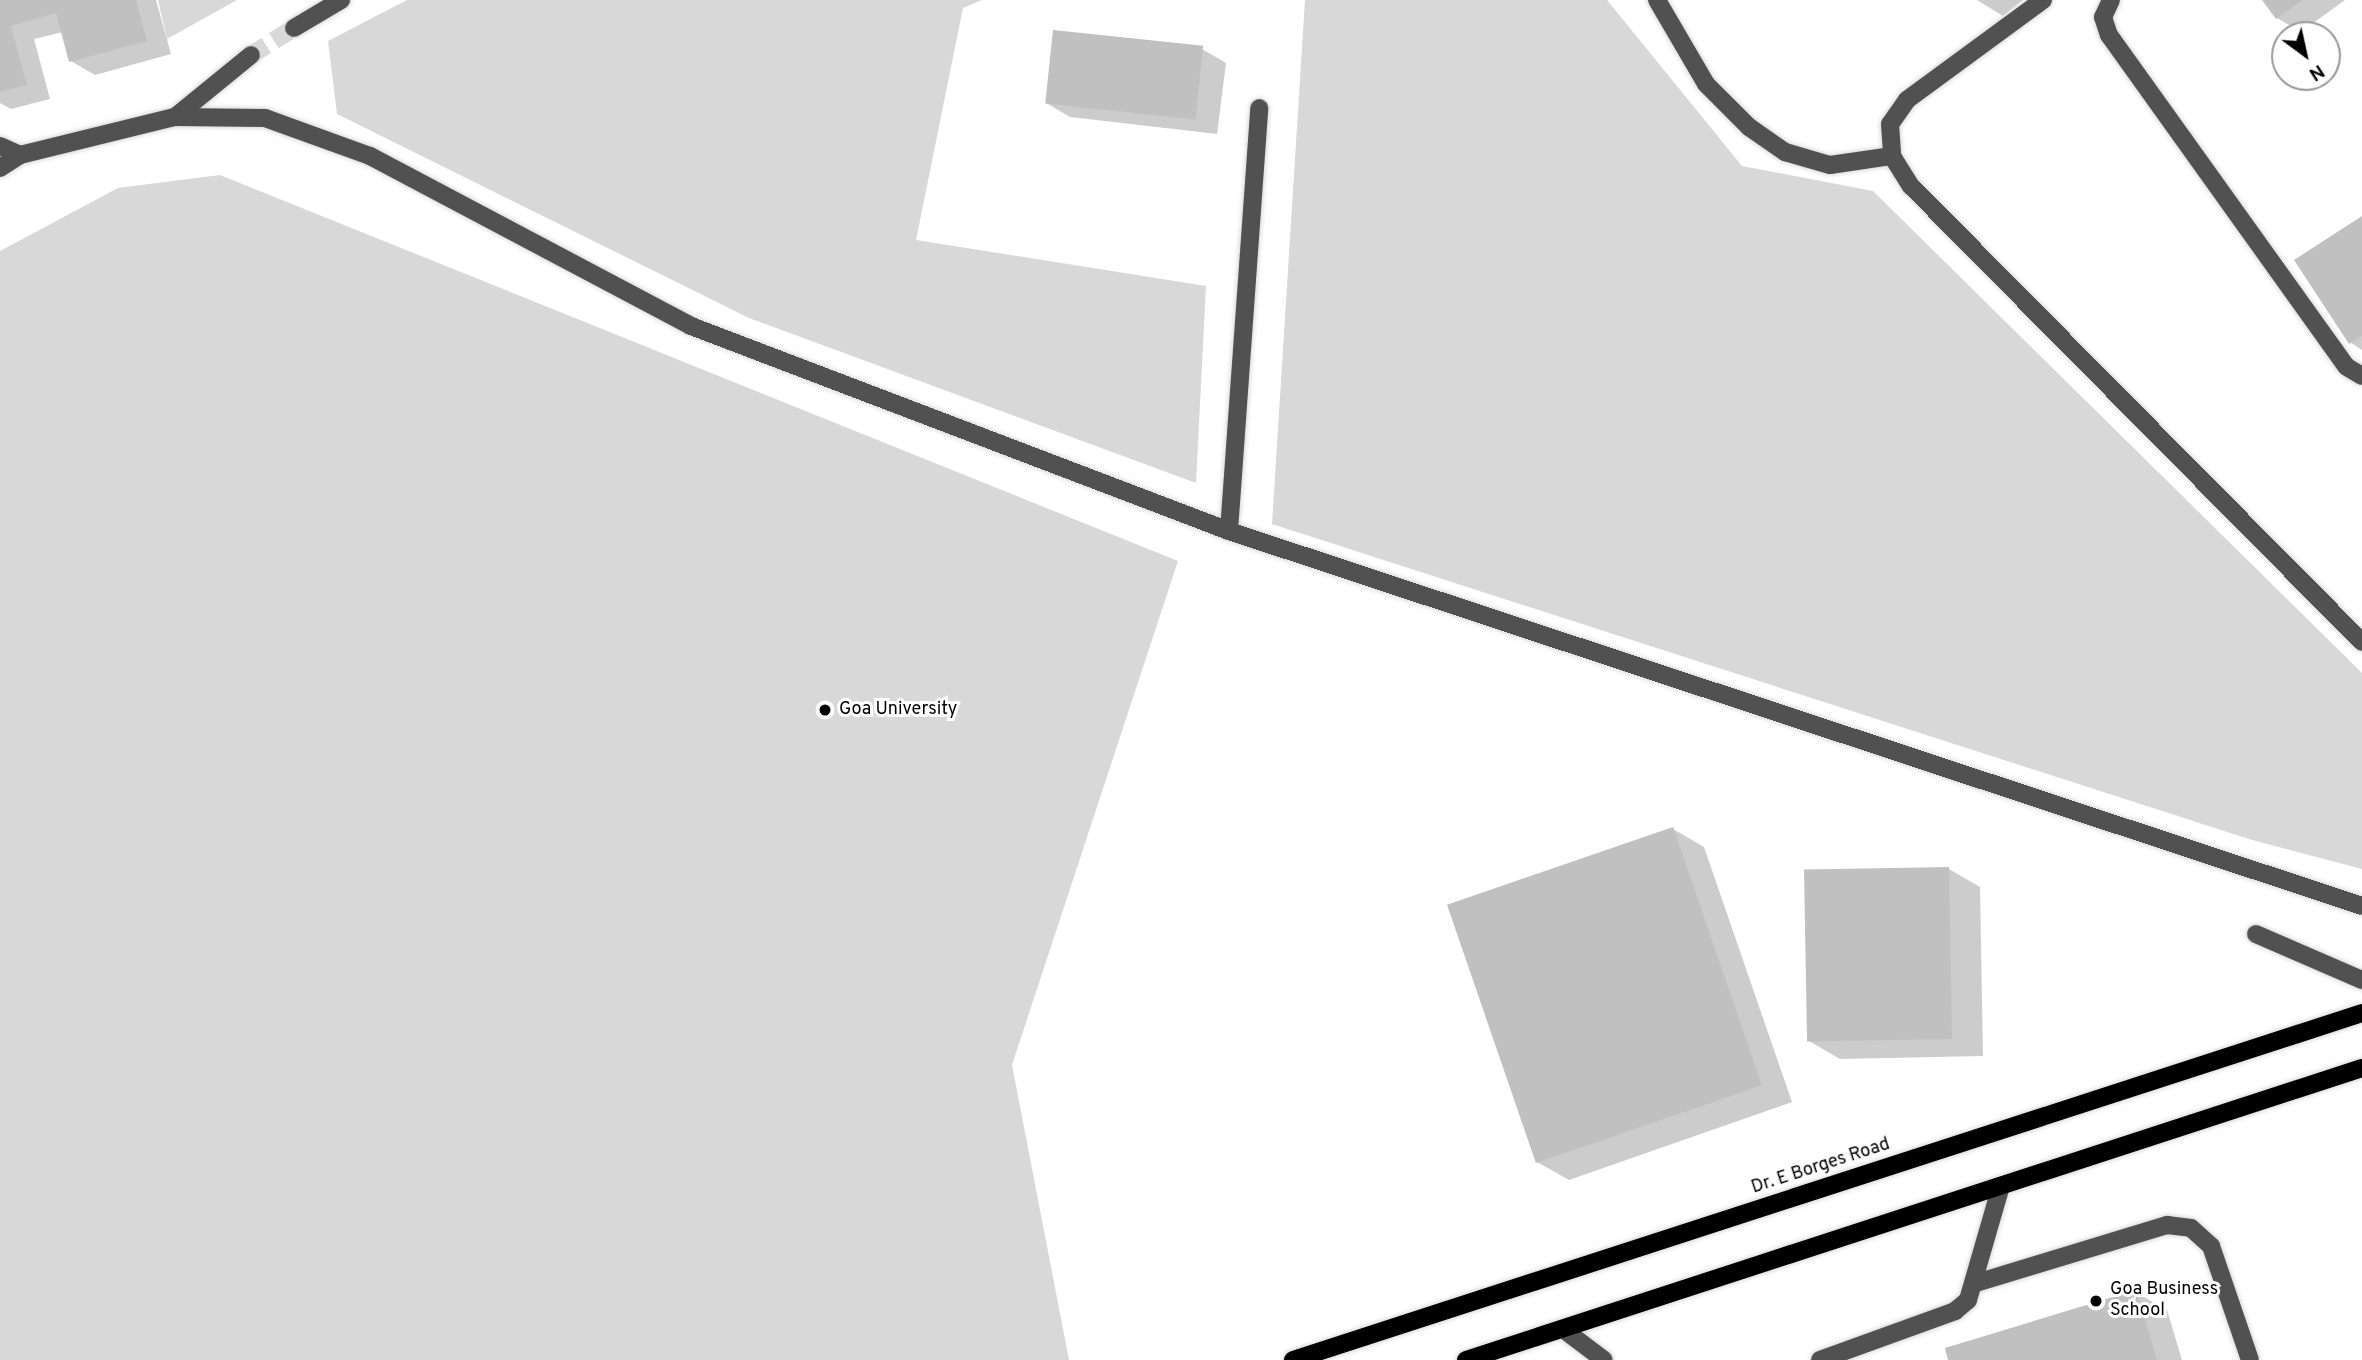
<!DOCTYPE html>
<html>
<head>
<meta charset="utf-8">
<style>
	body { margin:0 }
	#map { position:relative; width:2362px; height:1360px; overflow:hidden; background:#fff; font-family:Overpass,sans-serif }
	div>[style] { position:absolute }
	.green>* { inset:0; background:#d8d8d8 }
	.shadow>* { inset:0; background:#0003 }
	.building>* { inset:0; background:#c0c0c0; transform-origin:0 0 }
	.minor-tunnel>* { height:18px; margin-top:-9px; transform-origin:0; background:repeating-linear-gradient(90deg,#d9d9d9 0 18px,transparent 0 27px) }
	.roads { filter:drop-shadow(0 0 2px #dbdbdb) drop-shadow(0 0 2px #dbdbdb) }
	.minor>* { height:18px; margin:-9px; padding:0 9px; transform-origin:9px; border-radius:9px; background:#515151 }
	.major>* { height:18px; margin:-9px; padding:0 9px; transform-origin:9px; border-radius:9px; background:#000 }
	.dots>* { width:19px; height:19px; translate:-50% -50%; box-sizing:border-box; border:4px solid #fff; border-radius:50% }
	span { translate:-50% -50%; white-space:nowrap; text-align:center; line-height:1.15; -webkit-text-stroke:6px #fff; paint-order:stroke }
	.poi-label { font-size:18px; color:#000 }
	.left { translate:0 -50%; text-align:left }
	.street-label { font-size:18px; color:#000 }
	.north { position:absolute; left:2271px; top:21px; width:70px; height:70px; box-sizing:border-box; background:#fff; border:2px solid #999; border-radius:50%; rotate:147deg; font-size:19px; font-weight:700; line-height:28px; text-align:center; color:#000 }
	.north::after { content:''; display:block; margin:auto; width:24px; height:32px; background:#000; clip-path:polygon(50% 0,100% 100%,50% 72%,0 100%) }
</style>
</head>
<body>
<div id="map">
	<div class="green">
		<i style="clip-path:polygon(158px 0,237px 0,167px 39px)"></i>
		<i style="clip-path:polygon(407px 0,982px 0,963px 8px,916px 240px,1206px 286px,1196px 483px,749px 318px,337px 114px,328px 41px)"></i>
		<i style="clip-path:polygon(1305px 0,1607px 0,1742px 166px,1873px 191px,2362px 673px,2362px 869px,2252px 840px,1272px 524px)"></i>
		<i style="clip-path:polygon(220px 175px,1178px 561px,1012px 1065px,1069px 1360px,0 1360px,0 251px,118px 188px)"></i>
	</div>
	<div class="shadow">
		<i style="clip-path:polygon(0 0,156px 0,171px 54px,95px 75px,71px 61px,63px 32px,34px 39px,50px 99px,11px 109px,0 103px)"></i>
		<i style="clip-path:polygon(1977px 0,2023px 0,2003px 16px)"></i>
		<i style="clip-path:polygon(2264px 0,2345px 0,2301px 32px,2277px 18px)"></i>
		<i style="clip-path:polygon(1202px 49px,1226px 63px,1217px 134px,1070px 117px,1046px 103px)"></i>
		<i style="clip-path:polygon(2362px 218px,2362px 350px,2351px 343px,2297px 261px)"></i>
		<i style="clip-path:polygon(1673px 829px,1704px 847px,1792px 1102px,1569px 1180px,1537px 1162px)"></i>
		<i style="clip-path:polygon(1949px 869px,1980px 887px,1983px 1056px,1840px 1059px,1809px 1041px)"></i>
		<i style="clip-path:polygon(2135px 1292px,2167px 1310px,2182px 1360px,1950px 1360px)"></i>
	</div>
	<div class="building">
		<i style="clip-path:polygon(0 0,136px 0,147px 41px,69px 62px,56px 13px,11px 26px,27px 85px,0 92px)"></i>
		<i style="clip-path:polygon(2262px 0,2303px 0,2276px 19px)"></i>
		<i style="left:1053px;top:30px;width:151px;height:74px;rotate:6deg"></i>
		<i style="clip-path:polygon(2362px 216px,2362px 336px,2349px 344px,2294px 260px)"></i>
		<i style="left:1673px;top:827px;width:273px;height:239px;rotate:71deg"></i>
		<i style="left:1949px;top:867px;width:172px;height:145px;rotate:89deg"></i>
		<i style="clip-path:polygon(2136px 1290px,2157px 1360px,1948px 1360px,1945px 1348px)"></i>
	</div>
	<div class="minor-tunnel">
		<i style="left:251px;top:55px;width:51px;rotate:-32.1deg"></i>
	</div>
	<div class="roads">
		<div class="minor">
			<i style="left:1657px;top:0;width:97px;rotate:59.7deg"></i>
			<i style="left:1706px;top:84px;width:61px;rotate:45deg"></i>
			<i style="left:1749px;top:127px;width:44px;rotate:34.8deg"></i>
			<i style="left:1785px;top:152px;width:47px;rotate:16.1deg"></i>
			<i style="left:1830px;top:165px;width:63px;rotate:-8.3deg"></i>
			<i style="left:2043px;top:0;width:169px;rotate:143.7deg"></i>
			<i style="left:1907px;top:100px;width:29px;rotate:125deg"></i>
			<i style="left:1890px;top:124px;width:32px;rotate:86deg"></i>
			<i style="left:1892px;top:156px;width:36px;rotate:58deg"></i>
			<i style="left:1911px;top:186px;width:641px;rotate:45.32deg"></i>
			<i style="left:2111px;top:0;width:19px;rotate:115deg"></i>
			<i style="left:2103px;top:17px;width:19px;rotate:72deg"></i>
			<i style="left:2109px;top:35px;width:408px;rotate:54.4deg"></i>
			<i style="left:2347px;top:367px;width:17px;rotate:31deg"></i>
			<i style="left:294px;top:28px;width:55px;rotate:-30.8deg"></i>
			<i style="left:175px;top:117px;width:98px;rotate:-39.2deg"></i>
			<i style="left:0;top:146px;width:22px;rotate:24deg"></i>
			<i style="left:20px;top:155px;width:160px;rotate:-13.8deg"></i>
			<i style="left:175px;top:117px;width:90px;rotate:0.6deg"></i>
			<i style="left:265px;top:118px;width:112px;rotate:19.9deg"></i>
			<i style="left:370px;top:156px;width:363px;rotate:27.9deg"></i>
			<i style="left:691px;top:326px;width:576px;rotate:20.86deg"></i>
			<i style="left:1229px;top:531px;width:1193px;rotate:18.31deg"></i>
			<i style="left:0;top:168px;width:24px;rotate:-33deg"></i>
			<i style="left:1229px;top:531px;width:424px;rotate:-85.9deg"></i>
			<i style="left:2256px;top:934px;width:116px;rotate:23.5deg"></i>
			<i style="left:1976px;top:1283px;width:200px;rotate:-16.9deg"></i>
			<i style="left:2167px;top:1225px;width:24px;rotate:7deg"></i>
			<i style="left:2191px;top:1228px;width:27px;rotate:42deg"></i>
			<i style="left:2211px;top:1246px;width:120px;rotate:71.1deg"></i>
			<i style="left:1563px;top:1329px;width:51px;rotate:37.1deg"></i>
			<i style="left:1820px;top:1360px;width:144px;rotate:-19.9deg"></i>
			<i style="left:1955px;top:1311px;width:17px;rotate:-40deg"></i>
			<i style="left:1968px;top:1300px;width:119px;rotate:-73.9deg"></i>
		</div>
		<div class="major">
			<i style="left:1293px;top:1360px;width:1124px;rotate:-17.98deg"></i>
			<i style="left:1466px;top:1360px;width:942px;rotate:-18.05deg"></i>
		</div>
	</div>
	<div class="dots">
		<i style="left:825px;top:710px;background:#000"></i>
		<i style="left:2096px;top:1301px;background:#000"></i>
	</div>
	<div class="poi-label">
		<span class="left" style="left:839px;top:710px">Goa University</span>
		<span class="left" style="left:2110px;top:1301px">Goa Business<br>School</span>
	</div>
	<div class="street-label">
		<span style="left:1821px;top:1167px;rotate:-18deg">Dr. E Borges Road</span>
	</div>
	<div class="north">N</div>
</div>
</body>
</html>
